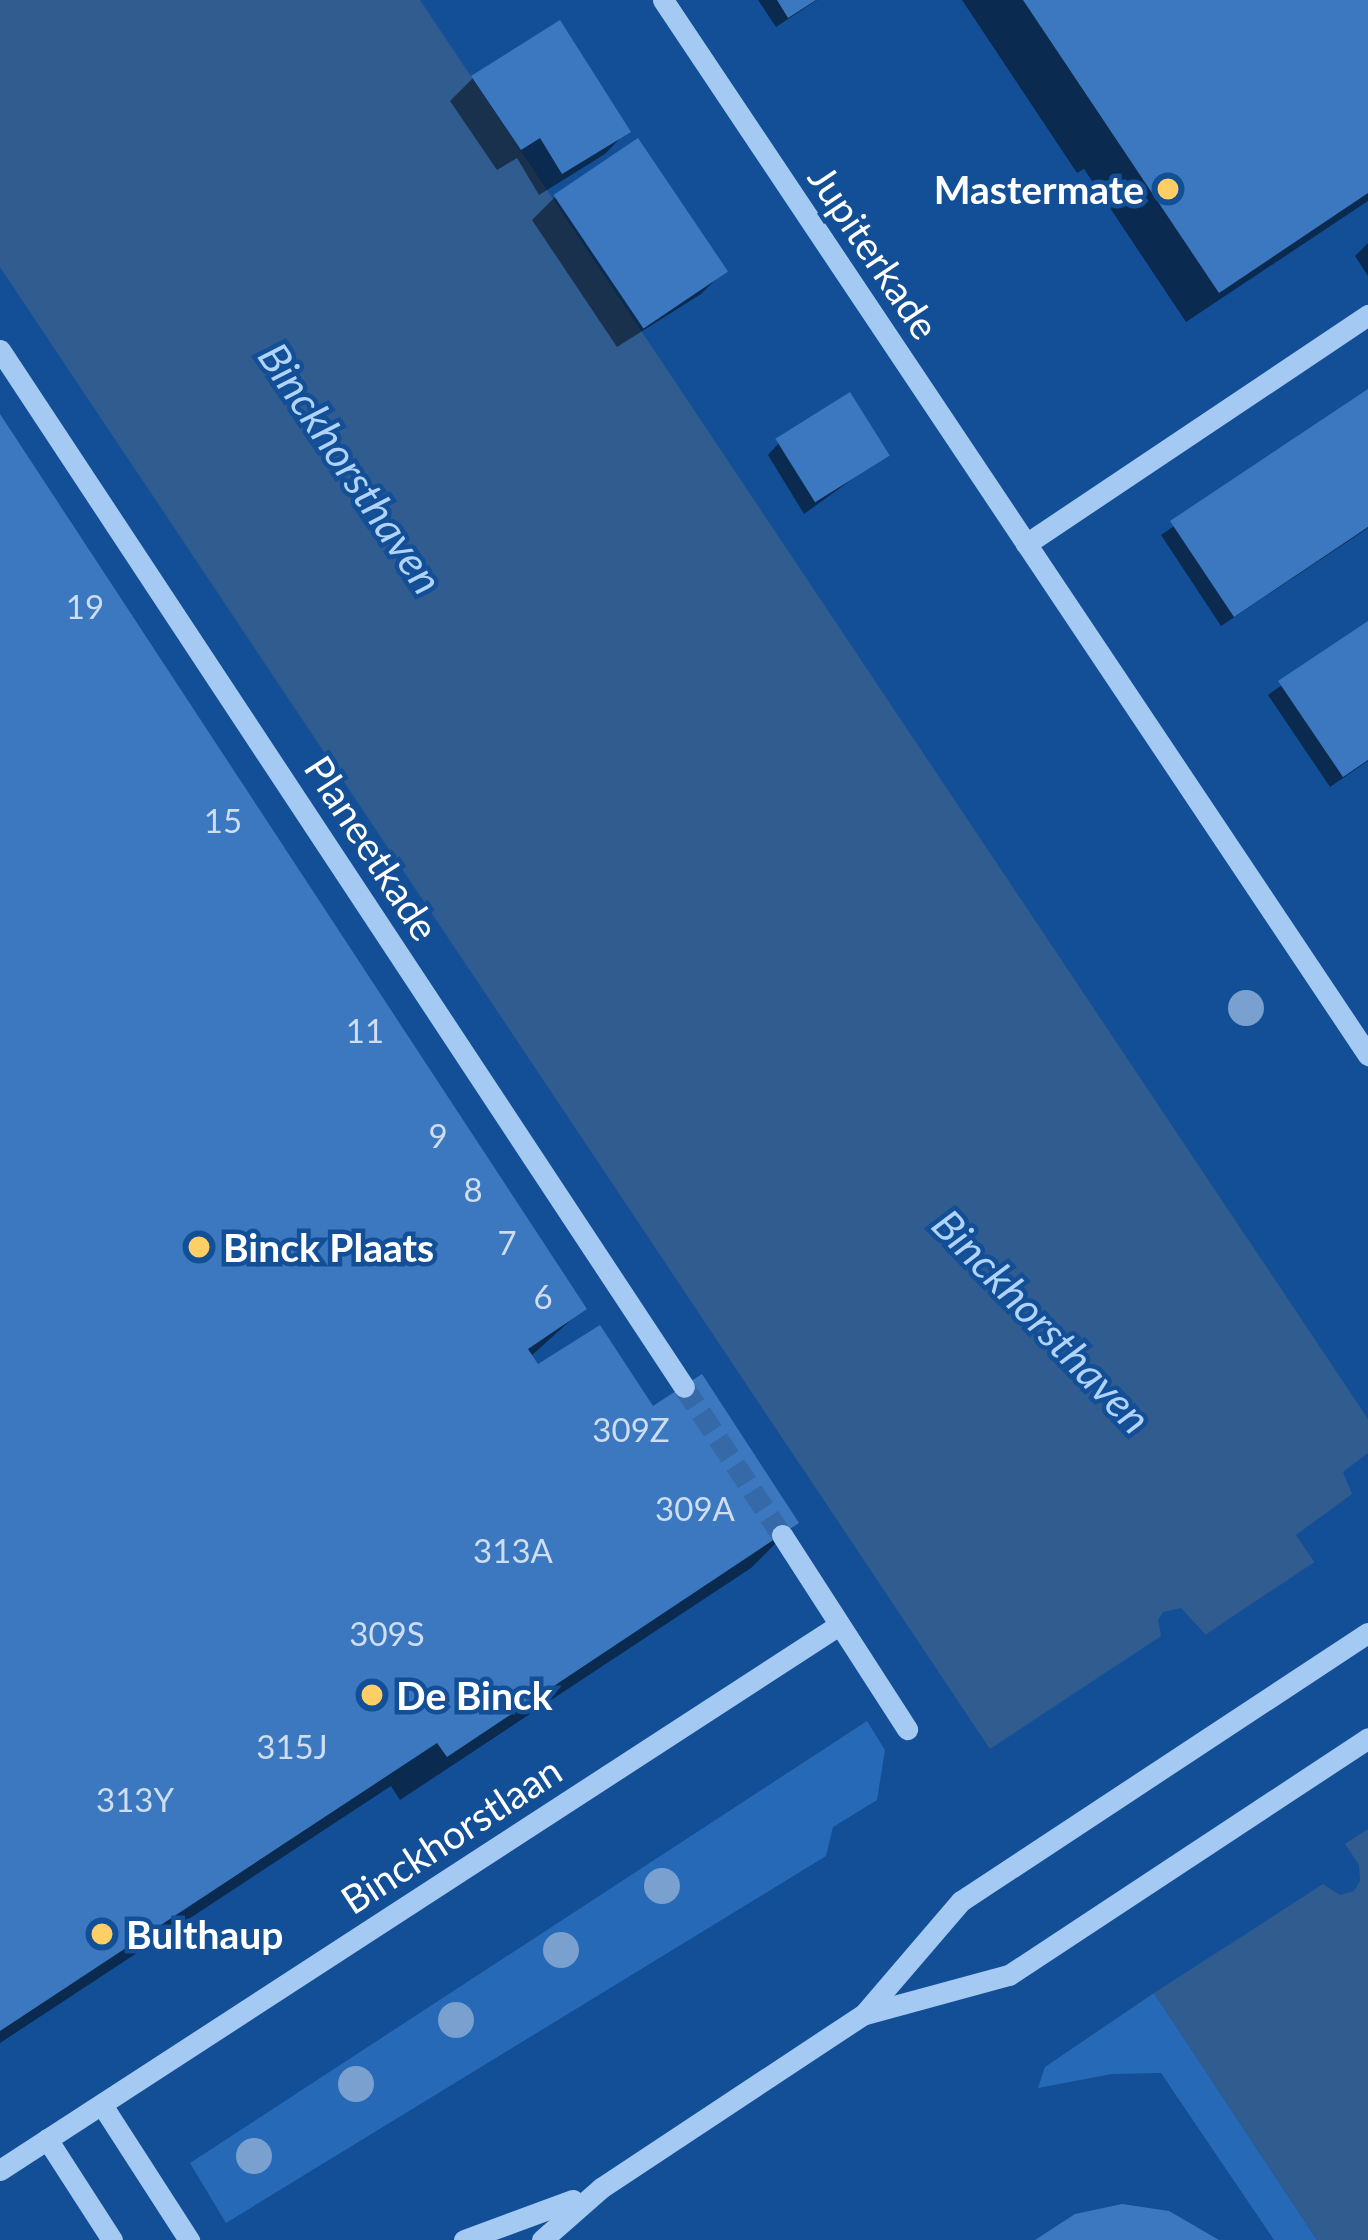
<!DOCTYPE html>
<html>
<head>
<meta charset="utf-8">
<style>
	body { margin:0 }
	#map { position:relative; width:1368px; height:2240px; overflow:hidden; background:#134f97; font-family:Lato,sans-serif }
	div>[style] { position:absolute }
	.green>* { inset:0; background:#2669b6 }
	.water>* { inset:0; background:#305c90 }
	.pier>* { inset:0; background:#134f97 }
	.shadow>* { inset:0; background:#0007 }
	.building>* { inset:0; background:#3c78bf; transform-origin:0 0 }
	.minor-tunnel>* { height:21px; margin-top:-10.5px; transform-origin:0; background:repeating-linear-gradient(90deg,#3669a7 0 21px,transparent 0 31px) }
	.minor>* { height:21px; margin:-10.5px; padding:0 10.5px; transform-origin:10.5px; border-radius:10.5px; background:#a4c9f3 }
	.trees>* { width:36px; height:36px; margin:-18px; border-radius:50%; background:#79a0cf }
	.dots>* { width:33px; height:33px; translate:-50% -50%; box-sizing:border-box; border:6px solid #134f97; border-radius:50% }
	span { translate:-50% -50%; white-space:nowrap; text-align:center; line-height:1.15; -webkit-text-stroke:9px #134f97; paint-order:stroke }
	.number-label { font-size:33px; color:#ceddef }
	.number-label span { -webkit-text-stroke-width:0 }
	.poi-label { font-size:39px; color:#fff; font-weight:700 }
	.right { translate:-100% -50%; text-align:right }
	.left { translate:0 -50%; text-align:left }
	.street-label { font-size:39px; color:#fff }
	.water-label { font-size:42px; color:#b0d3f9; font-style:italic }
</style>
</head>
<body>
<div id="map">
	<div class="green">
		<i style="clip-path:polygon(867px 1721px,885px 1750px,877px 1800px,833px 1827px,826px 1856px,226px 2223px,190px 2163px)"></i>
		<i style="clip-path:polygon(1154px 1993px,1317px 2240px,1274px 2240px,1161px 2073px,1112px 2074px,1038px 2088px,1045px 2067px)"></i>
	</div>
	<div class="water">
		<i style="clip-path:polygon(0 0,420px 0,1368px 1419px,1368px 1453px,1343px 1472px,1352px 1494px,1296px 1535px,1368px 1641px,1368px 2240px,1317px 2240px,1154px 1993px,1323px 1884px,1340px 1895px,1354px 1891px,1360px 1881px,1359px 1865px,1205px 1634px,1181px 1608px,1163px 1612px,1158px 1620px,1161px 1636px,990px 1749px,0 267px)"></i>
	</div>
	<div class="pier">
		<i style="clip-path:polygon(1316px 1561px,1368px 1641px,1368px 1829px,1343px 1845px,1205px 1635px)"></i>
	</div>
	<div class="shadow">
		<i style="clip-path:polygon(758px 0,817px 0,776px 27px)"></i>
		<i style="clip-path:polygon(962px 0,1368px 0,1368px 201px,1186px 322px,1084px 169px,1077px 173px)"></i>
		<i style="clip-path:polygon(473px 78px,627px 131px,605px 154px,539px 195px,517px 158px,497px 170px,450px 101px)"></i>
		<i style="clip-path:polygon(555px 197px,724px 271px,701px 294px,617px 347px,532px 220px)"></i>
		<i style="clip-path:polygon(1367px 244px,1368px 244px,1368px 276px,1355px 256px)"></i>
		<i style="clip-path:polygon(1368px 393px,1368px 528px,1221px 626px,1161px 535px)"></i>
		<i style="clip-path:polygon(0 420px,583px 1309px,530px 1357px,537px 1369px,652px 1410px,796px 1523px,751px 1568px,400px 1800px,391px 1786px,0 2043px)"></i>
		<i style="clip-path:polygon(779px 443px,887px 454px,804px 514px,768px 455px)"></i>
		<i style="clip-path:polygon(1368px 625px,1368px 761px,1330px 787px,1268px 695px)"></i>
	</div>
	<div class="building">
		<i style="clip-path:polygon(777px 0,816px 0,788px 18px)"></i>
		<i style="clip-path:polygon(1023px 0,1368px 0,1368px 193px,1219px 293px)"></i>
		<i style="clip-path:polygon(560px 20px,631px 132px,562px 174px,540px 138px,521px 150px,471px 76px)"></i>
		<i style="left:638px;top:138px;width:161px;height:102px;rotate:56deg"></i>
		<i style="clip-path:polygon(1368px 389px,1368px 527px,1234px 617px,1170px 521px)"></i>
		<i style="left:850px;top:392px;width:75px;height:88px;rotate:58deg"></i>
		<i style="clip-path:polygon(0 414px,587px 1309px,528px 1349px,538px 1364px,600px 1325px,653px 1406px,702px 1374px,799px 1523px,447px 1757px,437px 1743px,0 2031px)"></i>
		<i style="clip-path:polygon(1368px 621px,1368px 760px,1343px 777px,1278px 681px)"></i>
		<i style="clip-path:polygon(1122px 2204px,1169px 2211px,1219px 2240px,1035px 2240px,1075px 2214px)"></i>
	</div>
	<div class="minor-tunnel">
		<i style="left:684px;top:1387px;width:178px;rotate:56.5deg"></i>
	</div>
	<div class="minor">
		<i style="left:663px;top:0;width:1269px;rotate:56.25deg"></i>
		<i style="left:0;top:350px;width:1242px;rotate:56.59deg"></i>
		<i style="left:1026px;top:544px;width:412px;rotate:-33.8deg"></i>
		<i style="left:782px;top:1535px;width:231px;rotate:57.2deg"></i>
		<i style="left:865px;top:2014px;width:149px;rotate:-15.2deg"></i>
		<i style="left:1009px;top:1975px;width:430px;rotate:-33.4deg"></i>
		<i style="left:102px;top:2105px;width:161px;rotate:57.2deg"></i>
		<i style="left:47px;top:2139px;width:120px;rotate:57.2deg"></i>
		<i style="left:0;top:2170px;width:1000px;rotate:-33.01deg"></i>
		<i style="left:464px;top:2240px;width:116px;rotate:-20.2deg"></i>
		<i style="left:542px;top:2240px;width:79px;rotate:-41.4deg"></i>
		<i style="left:601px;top:2188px;width:315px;rotate:-33.5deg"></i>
		<i style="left:864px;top:2014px;width:149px;rotate:-49.4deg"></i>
		<i style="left:961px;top:1901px;width:487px;rotate:-33.4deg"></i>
	</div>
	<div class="trees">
		<i style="left:1246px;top:1008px"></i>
		<i style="left:662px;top:1886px"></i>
		<i style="left:561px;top:1950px"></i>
		<i style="left:456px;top:2020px"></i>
		<i style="left:356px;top:2084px"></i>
		<i style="left:254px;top:2156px"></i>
	</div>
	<div class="dots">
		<i style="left:1168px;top:189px;background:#ffcf66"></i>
		<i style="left:199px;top:1247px;background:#ffcf66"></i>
		<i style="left:372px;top:1695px;background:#ffcf66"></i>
		<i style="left:102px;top:1934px;background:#ffcf66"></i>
	</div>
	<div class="number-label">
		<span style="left:85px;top:607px">19</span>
		<span style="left:223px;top:821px">15</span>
		<span style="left:365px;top:1031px">11</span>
		<span style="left:438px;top:1136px">9</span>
		<span style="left:473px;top:1190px">8</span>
		<span style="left:507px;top:1243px">7</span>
		<span style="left:543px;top:1297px">6</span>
		<span style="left:631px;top:1430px">309Z</span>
		<span style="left:695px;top:1509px">309A</span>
		<span style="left:513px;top:1551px">313A</span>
		<span style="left:387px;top:1634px">309S</span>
		<span style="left:292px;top:1747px">315J</span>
		<span style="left:135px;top:1800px">313Y</span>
	</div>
	<div class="poi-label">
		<span class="right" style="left:1144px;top:189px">Mastermate</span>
		<span class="left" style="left:223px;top:1247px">Binck Plaats</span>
		<span class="left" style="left:396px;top:1695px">De Binck</span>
		<span class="left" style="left:126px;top:1934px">Bulthaup</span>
	</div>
	<div class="street-label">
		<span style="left:874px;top:252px;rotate:56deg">Jupiterkade</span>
		<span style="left:372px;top:848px;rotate:57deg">Planeetkade</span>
		<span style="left:451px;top:1835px;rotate:-33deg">Binckhorstlaan</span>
	</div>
	<div class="water-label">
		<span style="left:351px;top:468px;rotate:56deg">Binckhorsthaven</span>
		<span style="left:1042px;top:1321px;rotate:46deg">Binckhorsthaven</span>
	</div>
</div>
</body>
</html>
